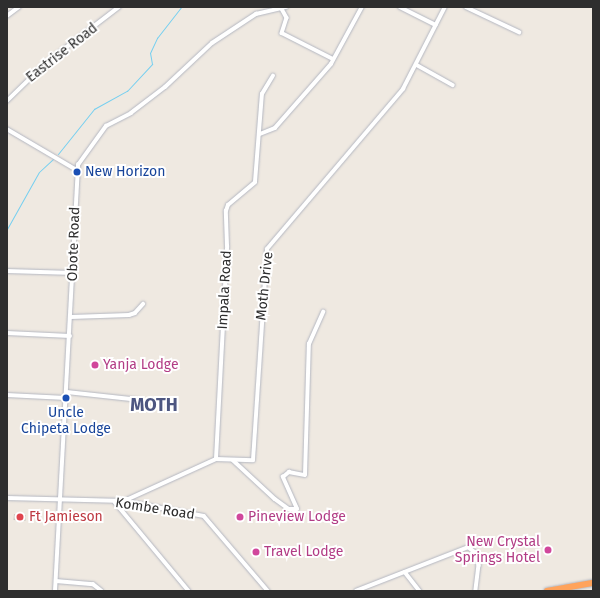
<!DOCTYPE html>
<html>
<head>
<meta charset="utf-8">
<style>
	body { margin:0 }
	#map { position:relative; width:600px; height:598px; overflow:hidden; background:#efe9e1; font-family:"Fira Sans",sans-serif }
	div>[style] { position:absolute }
	.stream>* { height:1px; margin:-0.5px; padding:0 0.5px; transform-origin:0.5px; border-radius:0.5px; background:#75cff0 }
	.building>* { inset:0; background:#cbc7bf; transform-origin:0 0 }
	.roads { filter:drop-shadow(0 0 1px #b4b7c1) drop-shadow(0 0 1px #b4b7c1) }
	.minor>* { height:3.5px; margin:-1.75px; padding:0 1.75px; transform-origin:1.75px; border-radius:1.75px; background:#fff }
	.highway>* { height:5.5px; margin:-2.75px; padding:0 2.75px; transform-origin:2.75px; border-radius:2.75px; background:#ffa35c }
	.dots>* { width:11px; height:11px; translate:-50% -50%; box-sizing:border-box; border:2px solid #fff; border-radius:50% }
	span { translate:-50% -50%; white-space:nowrap; text-align:center; line-height:1.15; -webkit-text-stroke:4px #fff; paint-order:stroke }
	.street-label { font-size:14px; color:#2e2e2e }
	.transit-label { font-size:14px; color:#164399 }
	.left { translate:0 -50%; text-align:left }
	.hotel-label { font-size:14px; color:#b23c85 }
	.right { translate:-100% -50%; text-align:right }
	.health-label { font-size:14px; color:#be3a42 }
	.district-label { font-size:18px; color:#4d5680; font-weight:700 }
	.frame { position:absolute; inset:0; border:8px solid #2e2e2e; pointer-events:none }
</style>
</head>
<body>
<div id="map">
	<div class="stream">
		<i style="left:58px;top:154px;width:58px;rotate:-51.3deg"></i>
		<i style="left:94px;top:109px;width:38px;rotate:-29deg"></i>
		<i style="left:127px;top:91px;width:37px;rotate:-47deg"></i>
		<i style="left:152px;top:64px;width:11px;rotate:-100deg"></i>
		<i style="left:150px;top:53px;width:17px;rotate:-65deg"></i>
		<i style="left:157px;top:38px;width:39px;rotate:-52deg"></i>
		<i style="left:7px;top:229px;width:65px;rotate:-60.7deg"></i>
		<i style="left:39px;top:172px;width:19px;rotate:-43deg"></i>
	</div>
	<div class="building">
		<i style="left:14px;top:514px;width:12px;height:6px;rotate:5deg"></i>
	</div>
	<div class="roads">
		<div class="minor">
			<i style="left:400px;top:7px;width:40px;rotate:26.6deg"></i>
			<i style="left:466px;top:7px;width:59px;rotate:25.3deg"></i>
			<i style="left:282px;top:9px;width:10px;rotate:61deg"></i>
			<i style="left:287px;top:18px;width:16px;rotate:108deg"></i>
			<i style="left:282px;top:33px;width:57px;rotate:27deg"></i>
			<i style="left:7px;top:16px;width:15px;rotate:-37deg"></i>
			<i style="left:417px;top:65px;width:41px;rotate:29.1deg"></i>
			<i style="left:7px;top:101px;width:54px;rotate:-44.3deg"></i>
			<i style="left:46px;top:63px;width:92px;rotate:-37.5deg"></i>
			<i style="left:7px;top:129px;width:81px;rotate:30.4deg"></i>
			<i style="left:260px;top:134px;width:16px;rotate:-22deg"></i>
			<i style="left:275px;top:128px;width:85px;rotate:-48.8deg"></i>
			<i style="left:331px;top:64px;width:65px;rotate:-61.5deg"></i>
			<i style="left:7px;top:271px;width:66px;rotate:1.7deg"></i>
			<i style="left:71px;top:317px;width:58px;rotate:-2deg"></i>
			<i style="left:129px;top:315px;width:6px;rotate:-18deg"></i>
			<i style="left:135px;top:313px;width:12px;rotate:-48deg"></i>
			<i style="left:7px;top:333px;width:63px;rotate:2.7deg"></i>
			<i style="left:67px;top:392px;width:73px;rotate:6.3deg"></i>
			<i style="left:7px;top:395px;width:59px;rotate:2.9deg"></i>
			<i style="left:216px;top:459px;width:213px;rotate:-87deg"></i>
			<i style="left:227px;top:246px;width:35px;rotate:-92deg"></i>
			<i style="left:226px;top:211px;width:6px;rotate:-72deg"></i>
			<i style="left:228px;top:205px;width:35px;rotate:-40deg"></i>
			<i style="left:255px;top:182px;width:88px;rotate:-85.5deg"></i>
			<i style="left:262px;top:94px;width:21px;rotate:-59deg"></i>
			<i style="left:233px;top:460px;width:57px;rotate:42.9deg"></i>
			<i style="left:275px;top:499px;width:17px;rotate:36deg"></i>
			<i style="left:289px;top:509px;width:8px"></i>
			<i style="left:297px;top:509px;width:35px;rotate:-114deg"></i>
			<i style="left:283px;top:477px;width:8px;rotate:-40deg"></i>
			<i style="left:289px;top:472px;width:16px;rotate:11deg"></i>
			<i style="left:305px;top:475px;width:131px;rotate:-88.3deg"></i>
			<i style="left:309px;top:344px;width:35px;rotate:-66deg"></i>
			<i style="left:7px;top:498px;width:117px;rotate:1.5deg"></i>
			<i style="left:124px;top:501px;width:81px;rotate:10.6deg"></i>
			<i style="left:204px;top:516px;width:99px;rotate:49.5deg"></i>
			<i style="left:124px;top:501px;width:101px;rotate:-24.5deg"></i>
			<i style="left:216px;top:459px;width:37px;rotate:2deg"></i>
			<i style="left:253px;top:460px;width:211px;rotate:-86.2deg"></i>
			<i style="left:267px;top:249px;width:210px;rotate:-49.6deg"></i>
			<i style="left:403px;top:89px;width:92px;rotate:-62.9deg"></i>
			<i style="left:115px;top:502px;width:116px;rotate:50.3deg"></i>
			<i style="left:405px;top:572px;width:24px;rotate:52deg"></i>
			<i style="left:56px;top:581px;width:37px;rotate:5deg"></i>
			<i style="left:93px;top:584px;width:11px;rotate:38deg"></i>
			<i style="left:55px;top:591px;width:427px;rotate:-86.9deg"></i>
			<i style="left:78px;top:165px;width:48px;rotate:-54.3deg"></i>
			<i style="left:106px;top:126px;width:28px;rotate:-27deg"></i>
			<i style="left:131px;top:113px;width:43px;rotate:-37.4deg"></i>
			<i style="left:165px;top:87px;width:64px;rotate:-43.1deg"></i>
			<i style="left:212px;top:43px;width:53px;rotate:-33.4deg"></i>
			<i style="left:256px;top:14px;width:31px;rotate:-13deg"></i>
			<i style="left:356px;top:591px;width:120px;rotate:-21.4deg"></i>
			<i style="left:468px;top:547px;width:9px;rotate:36deg"></i>
			<i style="left:475px;top:552px;width:14px;rotate:73deg"></i>
			<i style="left:479px;top:565px;width:26px;rotate:97deg"></i>
		</div>
		<div class="highway">
			<i style="left:547px;top:591px;width:47px;rotate:-9.9deg"></i>
		</div>
	</div>
	<div class="dots">
		<i style="left:77px;top:172px;background:#1a4fb4"></i>
		<i style="left:95px;top:365px;background:#d1479c"></i>
		<i style="left:66px;top:398px;background:#1a4fb4"></i>
		<i style="left:20px;top:517px;background:#e0444e"></i>
		<i style="left:240px;top:517px;background:#d1479c"></i>
		<i style="left:548px;top:550px;background:#d1479c"></i>
		<i style="left:256px;top:552px;background:#d1479c"></i>
	</div>
	<div class="street-label">
		<span style="left:62px;top:53px;rotate:-38deg">Eastrise Road</span>
		<span style="left:74px;top:244px;rotate:-88deg">Obote Road</span>
		<span style="left:265px;top:286px;rotate:-84deg">Moth Drive</span>
		<span style="left:225px;top:290px;rotate:-87deg">Impala Road</span>
		<span style="left:155px;top:509px;rotate:9deg">Kombe Road</span>
	</div>
	<div class="transit-label">
		<span class="left" style="left:85px;top:172px">New Horizon</span>
		<span style="left:66px;top:421px">Uncle<br>Chipeta Lodge</span>
	</div>
	<div class="hotel-label">
		<span class="left" style="left:103px;top:365px">Yanja Lodge</span>
		<span class="left" style="left:248px;top:517px">Pineview Lodge</span>
		<span class="right" style="left:540px;top:550px">New Crystal<br>Springs Hotel</span>
		<span class="left" style="left:264px;top:552px">Travel Lodge</span>
	</div>
	<div class="health-label">
		<span class="left" style="left:29px;top:517px">Ft Jamieson</span>
	</div>
	<div class="district-label">
		<span style="left:154px;top:405px">MOTH</span>
	</div>
	<div class="frame"></div>
</div>
</body>
</html>
